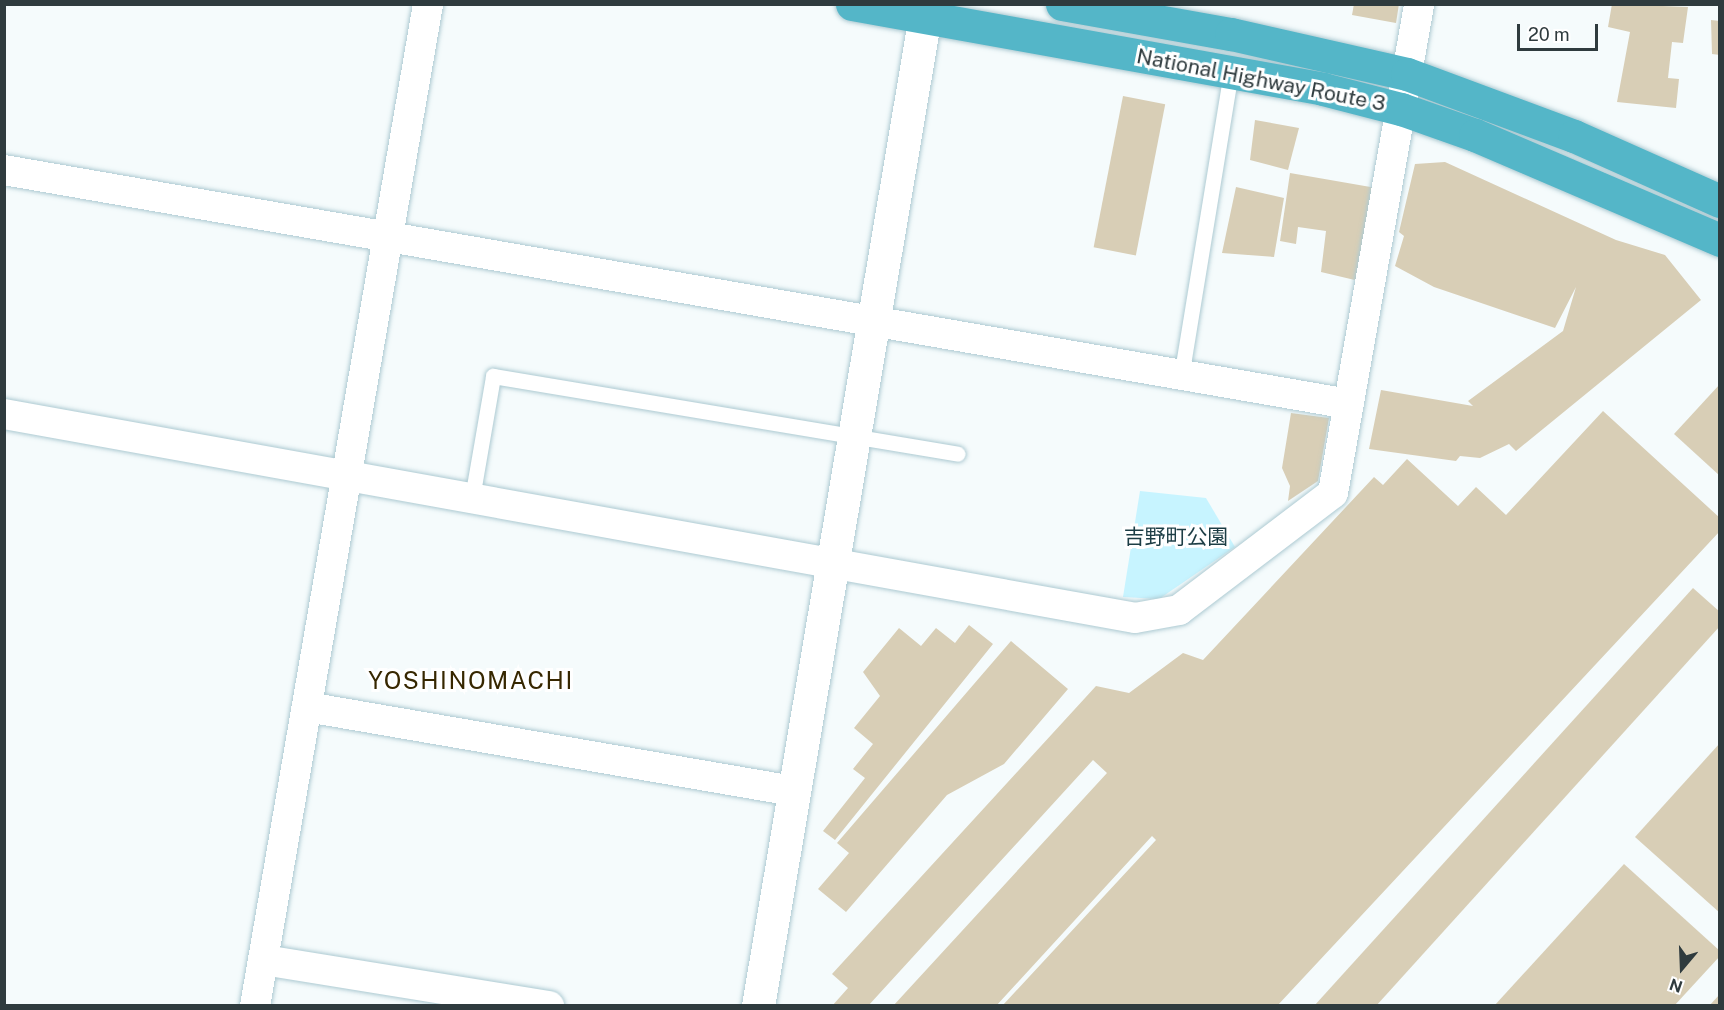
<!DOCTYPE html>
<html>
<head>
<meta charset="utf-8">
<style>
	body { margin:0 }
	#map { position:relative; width:1724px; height:1010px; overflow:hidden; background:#f5fbfc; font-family:"Public Sans","Noto Sans JP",sans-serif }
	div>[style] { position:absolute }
	.green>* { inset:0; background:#c7f4ff }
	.building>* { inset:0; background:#d8ceb6; transform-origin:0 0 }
	.roads { filter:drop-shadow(0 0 2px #adcad2) drop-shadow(0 0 2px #adcad2) }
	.service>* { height:15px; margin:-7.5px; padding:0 7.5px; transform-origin:7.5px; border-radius:7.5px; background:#fff }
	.minor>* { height:30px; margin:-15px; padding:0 15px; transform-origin:15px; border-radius:15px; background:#fff }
	.tertiary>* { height:33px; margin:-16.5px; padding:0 16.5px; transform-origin:16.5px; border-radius:16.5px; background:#fff }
	.trunk>* { height:33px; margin:-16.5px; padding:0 16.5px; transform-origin:16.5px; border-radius:16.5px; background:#54b6c8 }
	span { translate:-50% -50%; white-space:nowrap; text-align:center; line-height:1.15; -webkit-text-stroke:6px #fff; paint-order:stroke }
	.street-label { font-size:21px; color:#2f3b3e }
	.park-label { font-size:21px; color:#1c3d45 }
	.quarter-label { font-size:24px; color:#362700; letter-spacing:1.5px }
	.frame { position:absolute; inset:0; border:6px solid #2f3b3e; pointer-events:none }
	.north { position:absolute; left:1652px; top:938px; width:60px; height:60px; -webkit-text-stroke:4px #fff; paint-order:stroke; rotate:199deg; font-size:16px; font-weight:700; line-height:24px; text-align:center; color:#2f3b3e }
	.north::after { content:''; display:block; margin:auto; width:21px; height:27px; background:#2f3b3e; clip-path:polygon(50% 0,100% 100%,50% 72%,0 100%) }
	.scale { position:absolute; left:1517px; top:24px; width:81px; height:27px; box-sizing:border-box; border:3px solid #2f3b3e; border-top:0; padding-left:8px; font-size:18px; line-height:21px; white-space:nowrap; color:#2f3b3e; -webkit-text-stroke:4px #fff; paint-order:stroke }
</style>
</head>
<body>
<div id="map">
	<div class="green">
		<i style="clip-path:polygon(1140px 491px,1206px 498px,1235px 547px,1159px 599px,1123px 597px)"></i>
	</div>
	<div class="building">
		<i style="clip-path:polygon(1354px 4px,1399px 4px,1396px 23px,1352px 15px)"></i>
		<i style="clip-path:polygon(1612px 4px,1688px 7px,1683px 43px,1672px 42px,1668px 78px,1679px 79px,1676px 108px,1617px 102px,1630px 32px,1608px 27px)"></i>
		<i style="clip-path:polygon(1711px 20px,1720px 21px,1720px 55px,1712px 54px)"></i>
		<i style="left:1123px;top:96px;width:43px;height:154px;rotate:11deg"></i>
		<i style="clip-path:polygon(1255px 120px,1299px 128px,1288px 170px,1250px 160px)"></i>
		<i style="clip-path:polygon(1445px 162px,1616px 240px,1665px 255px,1701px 300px,1516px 451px,1509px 444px,1480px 458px,1460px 456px,1456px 461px,1369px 449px,1381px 390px,1473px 406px,1468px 401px,1563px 331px,1576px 287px,1555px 328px,1434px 287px,1395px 266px,1404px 236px,1399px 232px,1415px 164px)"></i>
		<i style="clip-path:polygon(1290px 173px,1382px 189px,1359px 281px,1321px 272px,1326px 231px,1298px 227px,1296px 244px,1280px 241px)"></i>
		<i style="clip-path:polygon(1236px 187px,1284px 198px,1274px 257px,1222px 253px)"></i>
		<i style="clip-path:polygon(1720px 384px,1720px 476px,1674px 434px)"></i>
		<i style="clip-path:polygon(1603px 411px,1720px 518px,1720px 531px,1277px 1006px,1002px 1006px,1156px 840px,1152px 836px,996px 1006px,893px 1006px,1107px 773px,1093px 760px,868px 1006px,832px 1006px,848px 988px,832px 974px,1096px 686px,1129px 693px,1183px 653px,1203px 660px,1374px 477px,1383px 485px,1407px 459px,1458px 506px,1476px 487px,1506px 515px)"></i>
		<i style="clip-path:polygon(1291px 413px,1329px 418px,1318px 481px,1288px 501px,1290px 486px,1282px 468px)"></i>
		<i style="clip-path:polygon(1693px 588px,1720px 612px,1720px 626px,1376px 1006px,1314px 1006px)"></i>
		<i style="clip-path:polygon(969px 625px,993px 644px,835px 840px,823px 831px,865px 778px,853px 769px,873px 744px,854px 728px,880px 696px,863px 672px,899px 628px,921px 646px,936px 628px,955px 643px)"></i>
		<i style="clip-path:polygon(1011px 641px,1068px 689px,1004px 764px,947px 795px,846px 912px,818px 889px,849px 853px,837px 843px)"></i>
		<i style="clip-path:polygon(1720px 743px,1720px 913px,1635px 837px)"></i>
		<i style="clip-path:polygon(1624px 864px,1720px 951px,1720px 956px,1674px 1006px,1494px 1006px)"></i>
		<i style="clip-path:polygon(1720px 994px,1720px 1006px,1709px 1006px)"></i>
	</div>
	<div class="roads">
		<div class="service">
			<i style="left:1181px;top:377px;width:309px;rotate:-80.7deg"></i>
			<i style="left:472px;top:498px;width:124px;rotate:-80.2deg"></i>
			<i style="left:493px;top:376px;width:471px;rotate:9.5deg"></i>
		</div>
		<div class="minor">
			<i style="left:4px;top:170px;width:1365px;rotate:9.87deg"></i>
			<i style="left:4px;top:414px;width:1149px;rotate:10.22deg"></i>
			<i style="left:1135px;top:618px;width:45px;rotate:-10.3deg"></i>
			<i style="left:1179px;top:610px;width:193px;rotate:-37.2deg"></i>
			<i style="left:1333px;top:493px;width:497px;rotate:-80deg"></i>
			<i style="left:307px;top:707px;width:493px;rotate:9.8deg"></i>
			<i style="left:264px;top:960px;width:289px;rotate:9.2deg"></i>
			<i style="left:255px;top:1006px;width:1017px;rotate:-80.2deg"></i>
		</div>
		<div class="tertiary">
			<i style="left:758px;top:1006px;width:1016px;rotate:-80.43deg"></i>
		</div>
		<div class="trunk">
			<i style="left:852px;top:4px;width:479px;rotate:10.2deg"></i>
			<i style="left:1323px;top:89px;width:81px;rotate:14.4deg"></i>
			<i style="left:1401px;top:109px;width:78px;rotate:19.4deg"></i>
			<i style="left:1475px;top:135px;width:267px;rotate:23.2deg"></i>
			<i style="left:1062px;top:4px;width:172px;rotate:10.1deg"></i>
			<i style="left:1231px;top:34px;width:180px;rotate:12.8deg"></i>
			<i style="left:1407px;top:74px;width:178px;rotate:20.4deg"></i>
			<i style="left:1574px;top:136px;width:160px;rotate:24deg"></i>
		</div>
	</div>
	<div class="street-label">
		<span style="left:1261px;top:80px;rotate:11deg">National Highway Route 3</span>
	</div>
	<div class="park-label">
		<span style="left:1176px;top:537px">吉野町公園</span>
	</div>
	<div class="quarter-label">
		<span style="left:471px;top:681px">YOSHINOMACHI</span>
	</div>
	<div class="frame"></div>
	<div class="north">N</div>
	<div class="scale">20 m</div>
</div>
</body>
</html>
